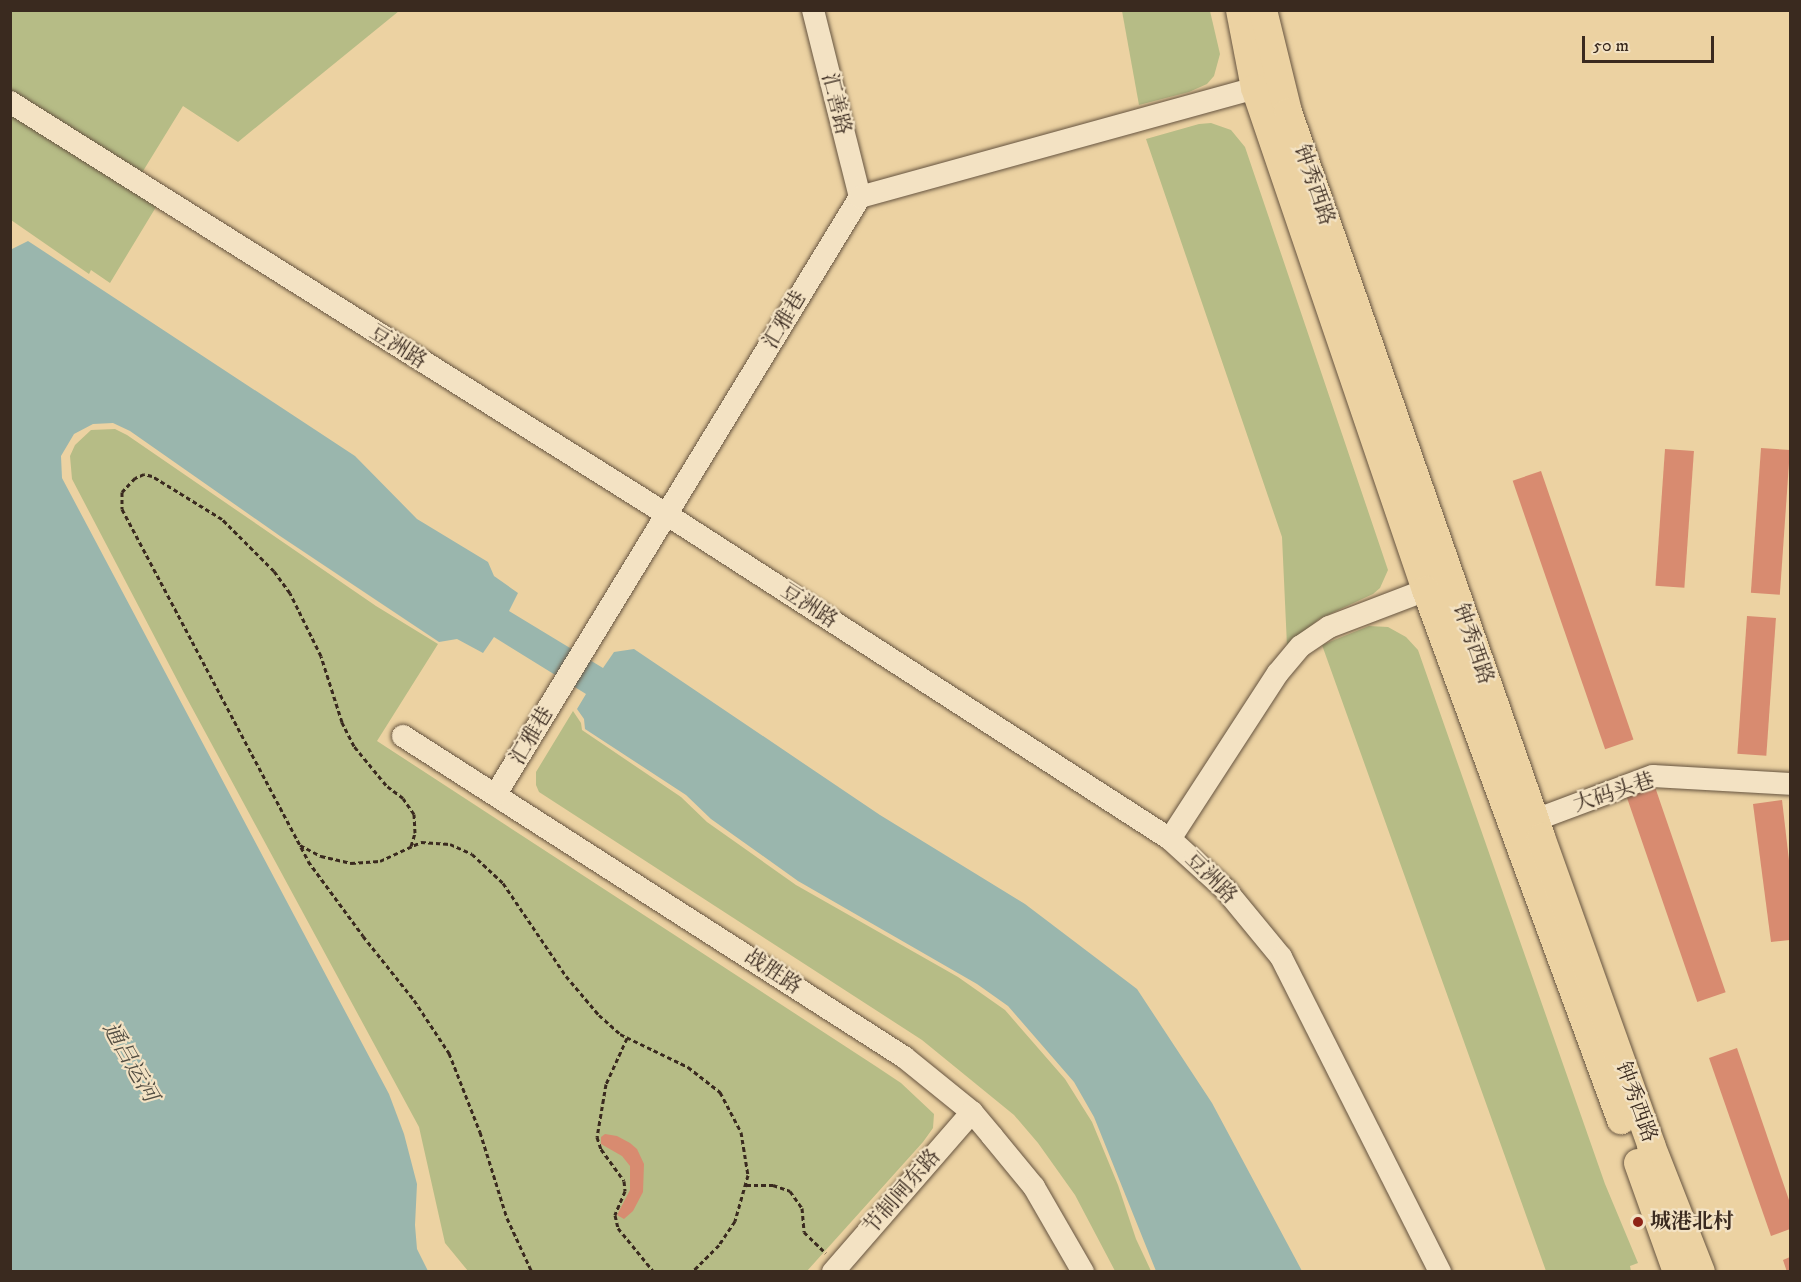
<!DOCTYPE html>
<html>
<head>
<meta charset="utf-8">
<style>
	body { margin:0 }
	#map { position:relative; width:1801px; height:1282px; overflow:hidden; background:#ecd2a2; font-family:"IM FELL DW Pica","Noto Serif SC",serif }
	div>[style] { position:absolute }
	.green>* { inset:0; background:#b6bc86 }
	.water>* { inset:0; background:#9ab6ad }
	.building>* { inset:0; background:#d88b70; transform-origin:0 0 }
	.path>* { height:3px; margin-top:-1.5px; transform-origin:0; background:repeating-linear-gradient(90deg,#3a2a1f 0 4.5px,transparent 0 7.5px) }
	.roads { filter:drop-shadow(0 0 2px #665440) drop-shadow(0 0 2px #665440) }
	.minor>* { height:22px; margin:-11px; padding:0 11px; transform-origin:11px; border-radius:11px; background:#f3e2c3 }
	.major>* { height:28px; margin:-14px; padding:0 14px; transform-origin:14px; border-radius:14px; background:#ecd2a2 }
	.dots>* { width:16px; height:16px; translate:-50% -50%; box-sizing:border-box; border:3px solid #f3e2c3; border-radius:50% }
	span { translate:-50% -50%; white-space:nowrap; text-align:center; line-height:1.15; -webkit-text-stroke:4.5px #f3e2c3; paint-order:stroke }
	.street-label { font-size:21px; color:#3a2a1f }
	.poi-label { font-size:21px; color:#3a2a1f; font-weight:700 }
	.left { translate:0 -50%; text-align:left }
	.water-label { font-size:22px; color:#524d42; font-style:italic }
	.frame { position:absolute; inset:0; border:12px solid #3a2a1f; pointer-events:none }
	.scale { position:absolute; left:1582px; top:36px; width:132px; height:27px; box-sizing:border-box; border:3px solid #3a2a1f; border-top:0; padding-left:8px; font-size:18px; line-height:21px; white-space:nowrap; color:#3a2a1f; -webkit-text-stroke:4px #f3e2c3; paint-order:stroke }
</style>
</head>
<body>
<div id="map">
	<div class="green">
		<i style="clip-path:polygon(10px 11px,399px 11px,238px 142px,183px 106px,132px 189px,156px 207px,110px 283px,91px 270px,89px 274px,11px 220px)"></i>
		<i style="clip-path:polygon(1122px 11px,1210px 11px,1220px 54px,1214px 76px,1207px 84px,1189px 92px,1139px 105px)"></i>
		<i style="clip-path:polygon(1211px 123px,1231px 130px,1245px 147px,1388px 570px,1380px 588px,1373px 594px,1319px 619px,1287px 646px,1282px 537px,1146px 139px,1199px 124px)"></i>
		<i style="clip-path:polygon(115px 429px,127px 435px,376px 606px,438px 644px,377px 741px,877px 1067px,901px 1083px,934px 1114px,933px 1128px,923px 1142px,807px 1271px,468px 1271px,445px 1243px,419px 1127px,184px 693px,72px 479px,70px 456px,75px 445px,91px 430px)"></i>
		<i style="clip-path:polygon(1369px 626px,1388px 627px,1406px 637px,1418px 650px,1605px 1184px,1638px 1263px,1630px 1266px,1631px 1271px,1546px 1271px,1322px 645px)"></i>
		<i style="clip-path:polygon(573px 711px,581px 723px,582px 730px,681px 797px,707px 822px,796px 885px,958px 977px,1005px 1010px,1065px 1079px,1092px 1122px,1118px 1185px,1136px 1239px,1151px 1271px,1115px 1271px,1075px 1195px,1038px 1143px,1014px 1115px,922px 1040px,539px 792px,536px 785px,536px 772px)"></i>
	</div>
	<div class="water">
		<i style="clip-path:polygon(28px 241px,355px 456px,417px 519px,488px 562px,494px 576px,518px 593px,509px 611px,603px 668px,614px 652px,634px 649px,880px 815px,1025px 904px,1137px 989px,1212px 1103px,1302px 1271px,1156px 1271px,1094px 1117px,1074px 1082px,1008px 1006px,977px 984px,798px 881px,711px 819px,686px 795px,585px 729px,584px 719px,577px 709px,586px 694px,494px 637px,483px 653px,457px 639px,439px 642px,280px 536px,130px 431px,113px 423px,93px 424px,74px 434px,61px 456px,62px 478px,389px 1094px,404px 1134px,417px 1184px,415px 1225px,417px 1249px,428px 1271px,11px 1272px,10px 250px)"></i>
	</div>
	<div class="building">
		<i style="left:1761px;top:448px;width:29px;height:145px;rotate:4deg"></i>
		<i style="left:1665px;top:449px;width:29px;height:137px;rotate:4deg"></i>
		<i style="left:1541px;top:471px;width:284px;height:30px;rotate:71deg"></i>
		<i style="left:1747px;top:616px;width:29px;height:138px;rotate:4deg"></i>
		<i style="left:1655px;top:787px;width:217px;height:30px;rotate:71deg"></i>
		<i style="clip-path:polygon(1782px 800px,1790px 869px,1790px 940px,1771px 942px,1753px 804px)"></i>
		<i style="clip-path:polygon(1737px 1048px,1790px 1203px,1790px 1229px,1771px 1236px,1709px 1058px)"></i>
		<i style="clip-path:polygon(605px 1134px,617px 1136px,630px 1143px,637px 1149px,644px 1164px,643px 1192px,633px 1211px,624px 1219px,617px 1215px,630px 1190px,630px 1166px,622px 1156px,601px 1144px,601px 1137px)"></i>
		<i style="clip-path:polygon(1790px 1257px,1790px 1272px,1787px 1272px,1783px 1260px)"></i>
	</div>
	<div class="path">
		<i style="left:300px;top:845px;width:24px;rotate:28deg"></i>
		<i style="left:321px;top:856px;width:31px;rotate:13deg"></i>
		<i style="left:351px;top:863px;width:29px;rotate:-4deg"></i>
		<i style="left:380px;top:861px;width:45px;rotate:-24.9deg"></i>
		<i style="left:421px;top:842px;width:29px;rotate:4deg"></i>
		<i style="left:450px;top:844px;width:24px;rotate:24deg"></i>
		<i style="left:472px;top:854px;width:42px;rotate:43.1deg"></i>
		<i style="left:503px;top:883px;width:112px;rotate:55.9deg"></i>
		<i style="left:566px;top:976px;width:51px;rotate:49.8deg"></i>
		<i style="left:599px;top:1015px;width:28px;rotate:42deg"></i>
		<i style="left:620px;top:1034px;width:76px;rotate:25.9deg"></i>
		<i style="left:688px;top:1067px;width:41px;rotate:38deg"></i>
		<i style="left:720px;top:1092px;width:45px;rotate:62.3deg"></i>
		<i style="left:741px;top:1132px;width:44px;rotate:80.8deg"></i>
		<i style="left:748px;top:1175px;width:48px;rotate:105.8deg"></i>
		<i style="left:735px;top:1221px;width:29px;rotate:124deg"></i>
		<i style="left:719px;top:1245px;width:38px;rotate:135deg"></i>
		<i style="left:411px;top:846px;width:14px;rotate:-73deg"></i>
		<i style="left:415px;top:833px;width:19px;rotate:-93deg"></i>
		<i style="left:414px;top:814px;width:19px;rotate:-125deg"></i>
		<i style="left:403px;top:798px;width:21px;rotate:-143deg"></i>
		<i style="left:386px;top:785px;width:50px;rotate:-129.4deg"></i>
		<i style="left:354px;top:746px;width:27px;rotate:-117deg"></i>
		<i style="left:342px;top:722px;width:69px;rotate:-107.7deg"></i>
		<i style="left:321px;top:656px;width:70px;rotate:-116.2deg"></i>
		<i style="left:290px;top:593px;width:27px;rotate:-126deg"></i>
		<i style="left:274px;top:571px;width:74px;rotate:-135deg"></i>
		<i style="left:222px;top:519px;width:82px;rotate:-148.4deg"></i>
		<i style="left:152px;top:476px;width:8px;rotate:-166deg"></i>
		<i style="left:144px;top:474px;width:10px;rotate:156deg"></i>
		<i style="left:135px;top:478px;width:19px;rotate:133deg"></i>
		<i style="left:122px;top:492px;width:17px;rotate:90deg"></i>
		<i style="left:122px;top:509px;width:398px;rotate:62.1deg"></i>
		<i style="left:308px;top:861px;width:93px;rotate:53.7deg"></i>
		<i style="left:363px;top:936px;width:82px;rotate:51.4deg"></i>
		<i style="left:414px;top:1000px;width:64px;rotate:56.6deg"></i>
		<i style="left:449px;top:1053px;width:85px;rotate:68.6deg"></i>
		<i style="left:480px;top:1132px;width:90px;rotate:72.6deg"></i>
		<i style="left:507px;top:1218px;width:60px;rotate:65.2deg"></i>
		<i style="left:627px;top:1038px;width:51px;rotate:114.5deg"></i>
		<i style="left:606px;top:1084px;width:54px;rotate:99.6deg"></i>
		<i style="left:597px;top:1137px;width:13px;rotate:72deg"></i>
		<i style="left:601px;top:1149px;width:39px;rotate:54deg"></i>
		<i style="left:624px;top:1181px;width:10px;rotate:84deg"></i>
		<i style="left:625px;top:1191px;width:26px;rotate:113deg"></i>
		<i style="left:615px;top:1215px;width:13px;rotate:77deg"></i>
		<i style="left:618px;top:1228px;width:57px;rotate:50.7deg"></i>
		<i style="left:746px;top:1185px;width:27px"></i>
		<i style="left:773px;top:1185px;width:18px;rotate:19deg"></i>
		<i style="left:790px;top:1191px;width:21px;rotate:55deg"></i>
		<i style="left:802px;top:1208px;width:24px;rotate:85deg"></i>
		<i style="left:804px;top:1232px;width:30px;rotate:44deg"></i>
	</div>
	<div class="roads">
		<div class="minor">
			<i style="left:813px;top:10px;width:193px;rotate:75.9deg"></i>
			<i style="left:10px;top:102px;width:775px;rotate:32.13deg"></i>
			<i style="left:666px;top:514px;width:600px;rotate:32.82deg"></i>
			<i style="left:1170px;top:839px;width:74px;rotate:42.3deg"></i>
			<i style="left:1225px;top:889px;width:88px;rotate:50.5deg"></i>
			<i style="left:1281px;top:957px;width:353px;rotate:63.2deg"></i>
			<i style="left:403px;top:736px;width:595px;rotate:32.65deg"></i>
			<i style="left:904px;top:1057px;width:87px;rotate:39deg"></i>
			<i style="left:972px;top:1112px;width:31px;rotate:50deg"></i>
			<i style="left:992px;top:1136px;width:66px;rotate:50.5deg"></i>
			<i style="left:1034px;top:1187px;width:98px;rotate:60deg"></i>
			<i style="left:496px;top:794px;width:699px;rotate:-58.63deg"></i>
			<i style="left:860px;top:197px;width:410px;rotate:-15.4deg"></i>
			<i style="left:1519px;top:826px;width:143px;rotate:-20.5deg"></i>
			<i style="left:1653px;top:776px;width:137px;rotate:3.3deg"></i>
			<i style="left:1170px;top:839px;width:198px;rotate:-57deg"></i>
			<i style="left:1278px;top:673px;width:35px;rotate:-50deg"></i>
			<i style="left:1301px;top:646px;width:34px;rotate:-34deg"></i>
			<i style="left:1329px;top:627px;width:104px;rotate:-20.9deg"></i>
			<i style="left:833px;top:1272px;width:212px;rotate:-49deg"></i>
		</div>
		<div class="major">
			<i style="left:1240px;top:10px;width:79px;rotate:79.1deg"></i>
			<i style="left:1255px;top:88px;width:530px;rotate:71.19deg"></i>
			<i style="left:1426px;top:590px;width:565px;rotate:69.8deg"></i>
			<i style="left:1263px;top:10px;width:105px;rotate:76.2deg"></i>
			<i style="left:1288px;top:112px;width:768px;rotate:70.76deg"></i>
			<i style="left:1541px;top:837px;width:327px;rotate:70.3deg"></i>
			<i style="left:1651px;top:1145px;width:136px;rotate:68.5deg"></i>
			<i style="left:1638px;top:1163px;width:116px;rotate:70.3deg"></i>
		</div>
	</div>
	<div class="dots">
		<i style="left:1638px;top:1222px;background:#8f2418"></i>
	</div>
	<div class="street-label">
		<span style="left:836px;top:104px;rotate:76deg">汇善路</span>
		<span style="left:1314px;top:185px;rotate:71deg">钟秀西路</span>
		<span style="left:785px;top:320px;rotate:-59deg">汇雅巷</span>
		<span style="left:398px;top:347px;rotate:32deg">豆洲路</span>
		<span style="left:809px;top:606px;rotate:33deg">豆洲路</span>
		<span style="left:1473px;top:644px;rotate:71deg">钟秀西路</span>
		<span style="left:532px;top:736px;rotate:-59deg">汇雅巷</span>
		<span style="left:1614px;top:793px;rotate:-18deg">大码头巷</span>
		<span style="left:1211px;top:878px;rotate:45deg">豆洲路</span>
		<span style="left:773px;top:972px;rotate:33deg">战胜路</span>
		<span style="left:1636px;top:1102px;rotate:70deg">钟秀西路</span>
		<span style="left:902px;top:1192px;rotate:-49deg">节制闸东路</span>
	</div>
	<div class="poi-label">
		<span class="left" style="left:1650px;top:1222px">城港北村</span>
	</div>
	<div class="water-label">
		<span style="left:130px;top:1062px;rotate:60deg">通吕运河</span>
	</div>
	<div class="frame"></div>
	<div class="scale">50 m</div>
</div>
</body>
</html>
